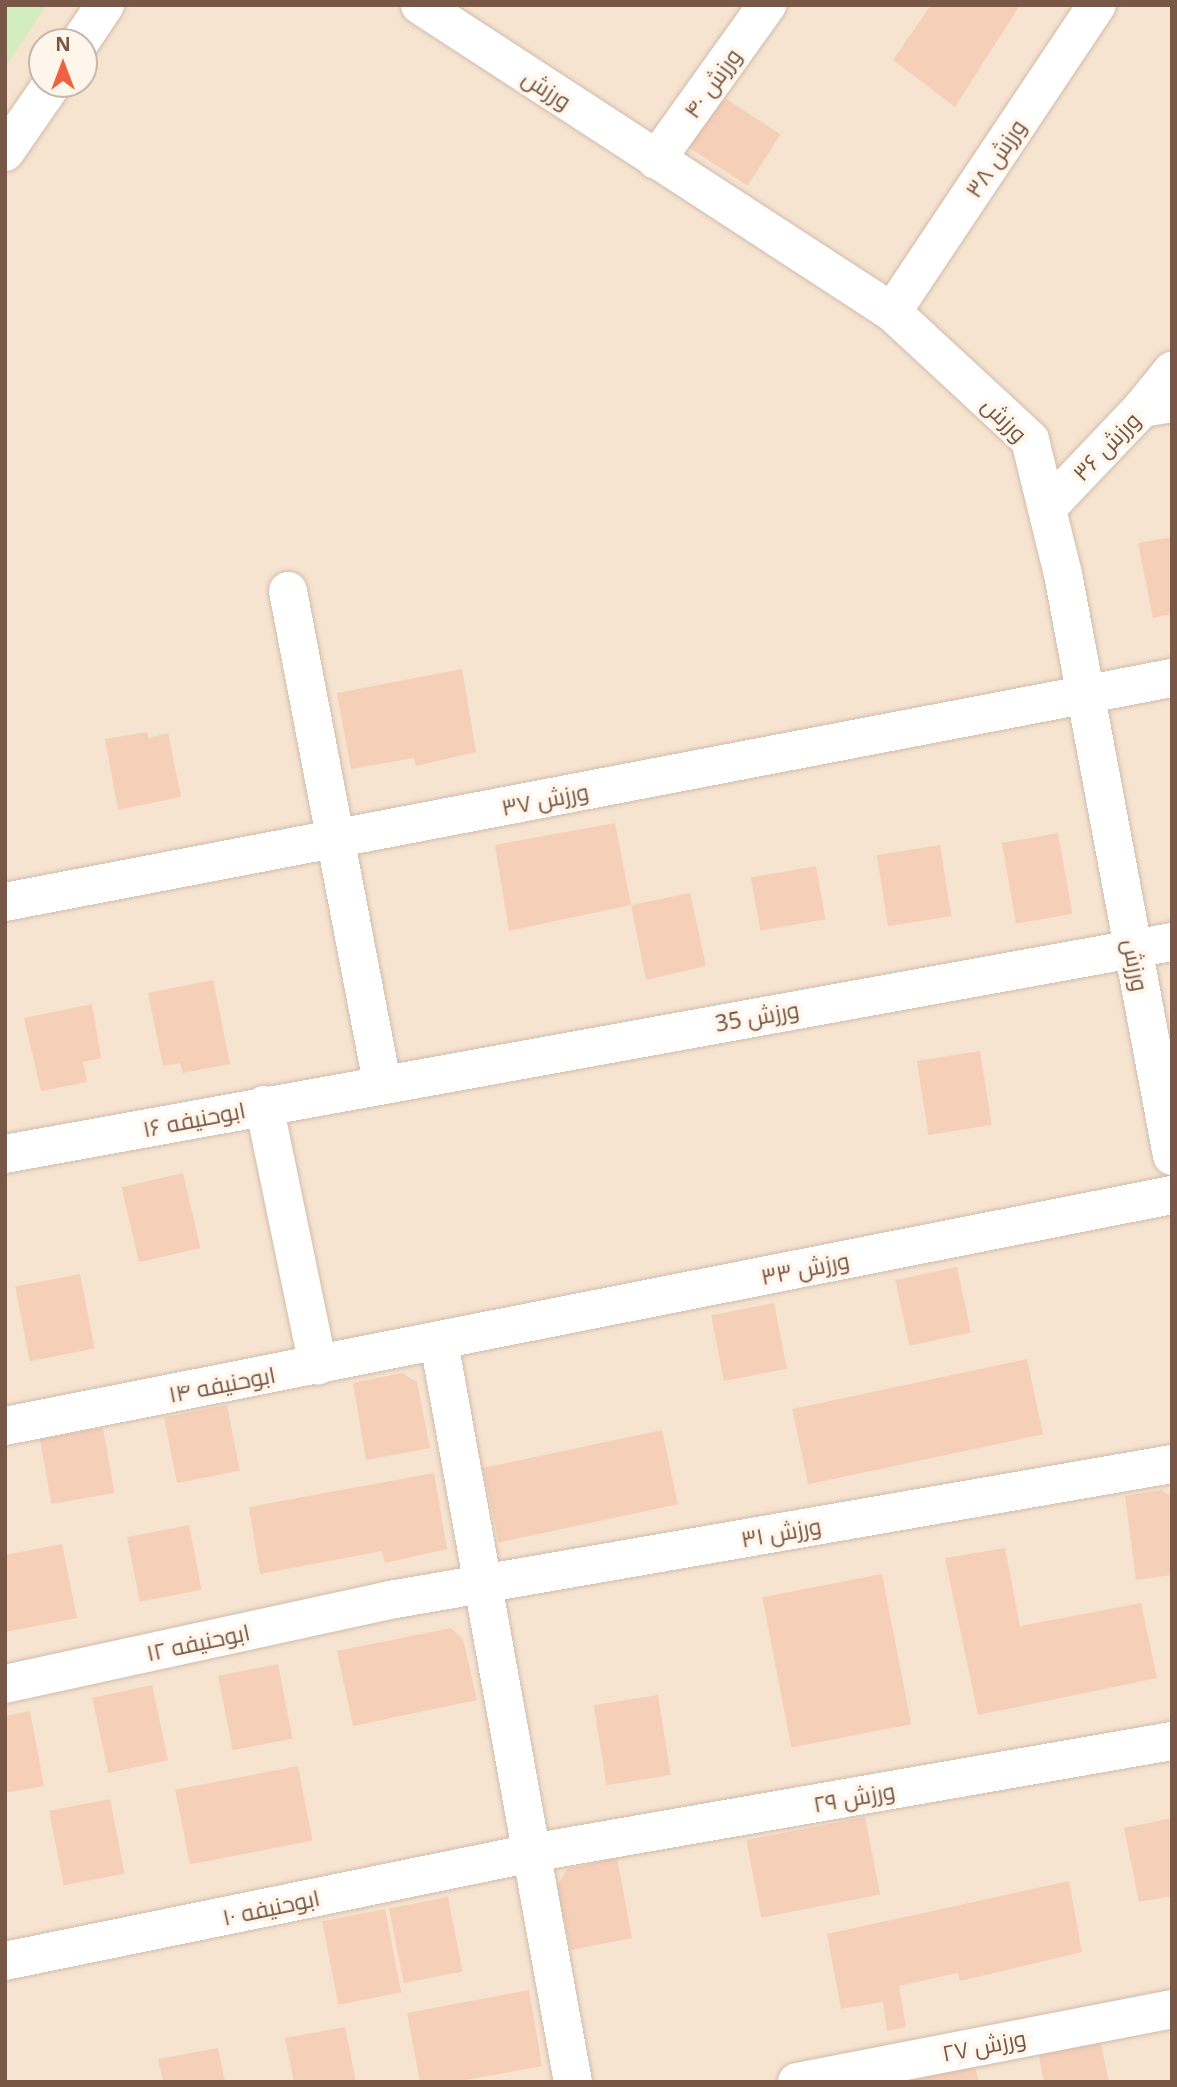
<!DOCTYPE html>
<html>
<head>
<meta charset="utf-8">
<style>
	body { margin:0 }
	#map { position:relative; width:1177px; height:2087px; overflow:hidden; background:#fef3e3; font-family:"Noto Sans",Cairo,sans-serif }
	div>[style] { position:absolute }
	.residential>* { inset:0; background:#f6e4d1 }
	.green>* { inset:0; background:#d4edc0 }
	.building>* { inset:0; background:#f6cfb9; transform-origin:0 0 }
	.roads { filter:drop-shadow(0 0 2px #d2bbab) drop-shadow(0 0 2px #d2bbab) }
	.street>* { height:38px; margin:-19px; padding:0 19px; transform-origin:19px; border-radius:19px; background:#fff }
	.secondary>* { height:38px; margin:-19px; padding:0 19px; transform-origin:19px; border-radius:19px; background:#fff }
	span { translate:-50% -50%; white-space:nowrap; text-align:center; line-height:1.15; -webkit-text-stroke:7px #fff6eb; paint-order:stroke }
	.street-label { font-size:23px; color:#785747 }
	.frame { position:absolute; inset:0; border:7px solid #785747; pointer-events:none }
	.north { position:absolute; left:28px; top:28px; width:70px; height:70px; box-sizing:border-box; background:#fff6eb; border:2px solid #c9b6a9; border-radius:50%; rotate:0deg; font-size:19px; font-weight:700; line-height:28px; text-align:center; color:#785747 }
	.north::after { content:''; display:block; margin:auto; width:24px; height:32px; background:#f1603f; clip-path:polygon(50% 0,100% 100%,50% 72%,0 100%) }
</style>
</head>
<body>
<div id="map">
	<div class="residential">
		<i style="clip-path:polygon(evenodd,5px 5px,1172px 5px,1172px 2082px,5px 2082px,5px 5px,42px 42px,84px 42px,84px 84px,42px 84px,42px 42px)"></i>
	</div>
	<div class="green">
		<i style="clip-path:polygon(5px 5px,47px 5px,5px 67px)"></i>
	</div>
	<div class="building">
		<i style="clip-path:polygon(931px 5px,1020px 5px,955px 107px,893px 60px)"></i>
		<i style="left:717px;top:93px;width:76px;height:61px;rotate:33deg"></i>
		<i style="clip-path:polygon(1172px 537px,1172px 614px,1153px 618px,1138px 543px)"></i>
		<i style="clip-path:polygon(462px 669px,476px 752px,416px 766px,414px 758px,351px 769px,337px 693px)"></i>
		<i style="clip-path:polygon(147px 732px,149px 738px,168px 733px,181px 797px,118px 810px,105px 739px)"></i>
		<i style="clip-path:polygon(615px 823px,631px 905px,690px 893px,706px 966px,646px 980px,631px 905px,509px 931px,495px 845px)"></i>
		<i style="left:1058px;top:833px;width:82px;height:57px;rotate:80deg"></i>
		<i style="left:940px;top:845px;width:72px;height:64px;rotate:81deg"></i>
		<i style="left:816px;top:866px;width:54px;height:66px;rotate:80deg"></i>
		<i style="clip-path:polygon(213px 980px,230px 1064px,183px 1073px,180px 1063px,163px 1066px,148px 993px)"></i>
		<i style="clip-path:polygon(92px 1004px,101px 1058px,83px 1062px,87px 1082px,41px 1091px,24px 1018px)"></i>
		<i style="left:980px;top:1051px;width:75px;height:64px;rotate:81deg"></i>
		<i style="left:183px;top:1173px;width:77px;height:63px;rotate:77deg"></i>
		<i style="left:957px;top:1267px;width:67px;height:63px;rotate:78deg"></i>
		<i style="left:80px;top:1274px;width:76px;height:66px;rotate:79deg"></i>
		<i style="left:774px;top:1303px;width:67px;height:64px;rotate:79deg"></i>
		<i style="left:1027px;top:1359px;width:77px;height:240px;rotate:78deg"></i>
		<i style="clip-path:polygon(402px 1373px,417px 1382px,430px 1448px,366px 1460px,353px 1383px)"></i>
		<i style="left:227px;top:1405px;width:67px;height:64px;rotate:79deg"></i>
		<i style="left:103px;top:1428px;width:66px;height:64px;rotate:80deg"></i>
		<i style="left:662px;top:1430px;width:76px;height:183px;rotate:78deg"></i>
		<i style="clip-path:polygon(434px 1473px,447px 1549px,385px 1563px,382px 1551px,260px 1574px,249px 1507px)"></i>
		<i style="clip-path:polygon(1161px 1490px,1172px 1497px,1172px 1575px,1136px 1580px,1125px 1496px)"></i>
		<i style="left:189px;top:1525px;width:66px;height:63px;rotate:79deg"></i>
		<i style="clip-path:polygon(62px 1544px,77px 1618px,5px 1632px,5px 1555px)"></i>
		<i style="clip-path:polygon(1005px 1548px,1020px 1626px,1141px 1603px,1157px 1678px,978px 1715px,945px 1558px)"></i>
		<i style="left:882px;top:1574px;width:153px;height:122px;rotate:79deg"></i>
		<i style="clip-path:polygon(451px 1628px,463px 1639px,477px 1700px,353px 1726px,337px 1651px)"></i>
		<i style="left:278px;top:1664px;width:76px;height:61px;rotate:79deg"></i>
		<i style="left:152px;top:1685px;width:77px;height:61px;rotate:78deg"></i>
		<i style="left:658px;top:1695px;width:81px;height:65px;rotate:81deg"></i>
		<i style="clip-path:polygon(30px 1711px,44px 1786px,5px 1793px,5px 1716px)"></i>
		<i style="left:298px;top:1766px;width:76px;height:125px;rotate:79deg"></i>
		<i style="left:110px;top:1799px;width:76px;height:62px;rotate:79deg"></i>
		<i style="left:865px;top:1817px;width:79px;height:121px;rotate:79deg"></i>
		<i style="clip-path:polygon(1172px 1818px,1172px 1896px,1139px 1902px,1124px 1828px)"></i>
		<i style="clip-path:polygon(617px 1858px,632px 1938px,571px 1950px,557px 1886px,567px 1869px)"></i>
		<i style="clip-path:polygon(1069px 1881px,1082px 1952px,960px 1981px,958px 1973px,899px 1986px,906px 2027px,887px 2031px,883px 2002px,841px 2009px,827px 1934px)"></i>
		<i style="left:448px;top:1897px;width:76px;height:60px;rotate:79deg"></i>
		<i style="left:385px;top:1909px;width:85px;height:64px;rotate:79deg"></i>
		<i style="clip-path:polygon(529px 1990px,542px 2066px,455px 2082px,420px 2082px,407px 2013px)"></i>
		<i style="clip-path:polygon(345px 2027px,356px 2082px,294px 2082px,285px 2038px)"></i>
		<i style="clip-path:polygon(1100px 2040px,1109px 2082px,1044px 2082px,1038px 2051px)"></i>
		<i style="clip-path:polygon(218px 2048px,225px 2082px,163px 2082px,158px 2059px)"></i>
		<i style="clip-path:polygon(973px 2060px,979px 2082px,914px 2082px,912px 2075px)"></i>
	</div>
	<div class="roads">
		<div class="street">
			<i style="left:420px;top:5px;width:563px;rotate:33.04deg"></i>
			<i style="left:892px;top:312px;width:188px;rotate:42.8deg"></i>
			<i style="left:1030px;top:440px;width:138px;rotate:76.2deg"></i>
			<i style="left:1063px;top:574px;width:592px;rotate:79.39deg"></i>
			<i style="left:656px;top:160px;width:191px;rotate:-54.4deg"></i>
			<i style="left:892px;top:312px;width:369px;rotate:-56.3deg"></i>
			<i style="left:1142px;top:408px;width:48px;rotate:-51deg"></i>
			<i style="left:1049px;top:506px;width:135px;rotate:-46.5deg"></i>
			<i style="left:1142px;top:408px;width:30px;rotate:-9deg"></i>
			<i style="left:288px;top:591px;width:501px;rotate:79.18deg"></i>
			<i style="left:5px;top:902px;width:1188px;rotate:-10.87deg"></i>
			<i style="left:264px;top:1105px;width:266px;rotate:78.3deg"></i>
			<i style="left:5px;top:1154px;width:1186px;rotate:-10.3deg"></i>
			<i style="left:439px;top:1342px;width:752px;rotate:79.74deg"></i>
			<i style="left:5px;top:1426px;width:1190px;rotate:-11.2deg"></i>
			<i style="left:5px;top:1684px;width:394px;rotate:-12.3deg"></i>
			<i style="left:390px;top:1600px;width:794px;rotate:-9.87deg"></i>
			<i style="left:5px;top:1961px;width:543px;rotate:-11.58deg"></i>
			<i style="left:537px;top:1852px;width:645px;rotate:-9.92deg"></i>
			<i style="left:797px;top:2082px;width:382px;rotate:-11deg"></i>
		</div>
		<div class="secondary">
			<i style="left:80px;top:42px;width:45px;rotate:-56deg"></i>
			<i style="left:5px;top:152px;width:83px;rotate:-55.3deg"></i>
		</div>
	</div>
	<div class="street-label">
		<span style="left:712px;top:83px;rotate:-54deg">ورزش ۴۰</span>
		<span style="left:547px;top:89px;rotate:33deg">ورزش</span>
		<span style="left:995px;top:158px;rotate:-56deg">ورزش ۳۸</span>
		<span style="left:1005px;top:419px;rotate:45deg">ورزش</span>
		<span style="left:1106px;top:446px;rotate:-46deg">ورزش ۳۶</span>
		<span style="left:545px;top:799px;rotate:-11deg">ورزش ۳۷</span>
		<span style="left:1136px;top:965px;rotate:79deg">ورزش</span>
		<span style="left:757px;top:1016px;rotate:-10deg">ورزش 35</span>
		<span style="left:194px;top:1119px;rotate:-11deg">ابوحنیفه ۱۶</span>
		<span style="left:805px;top:1268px;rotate:-11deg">ورزش ۳۳</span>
		<span style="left:222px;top:1384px;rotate:-11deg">ابوحنیفه ۱۴</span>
		<span style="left:781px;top:1532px;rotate:-10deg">ورزش ۳۱</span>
		<span style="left:198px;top:1642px;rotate:-12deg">ابوحنیفه ۱۲</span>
		<span style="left:854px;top:1797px;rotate:-10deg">ورزش ۲۹</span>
		<span style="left:271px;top:1907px;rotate:-12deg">ابوحنیفه ۱۰</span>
		<span style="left:984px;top:2045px;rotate:-11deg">ورزش ۲۷</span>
	</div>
	<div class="frame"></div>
	<div class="north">N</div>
</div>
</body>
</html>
